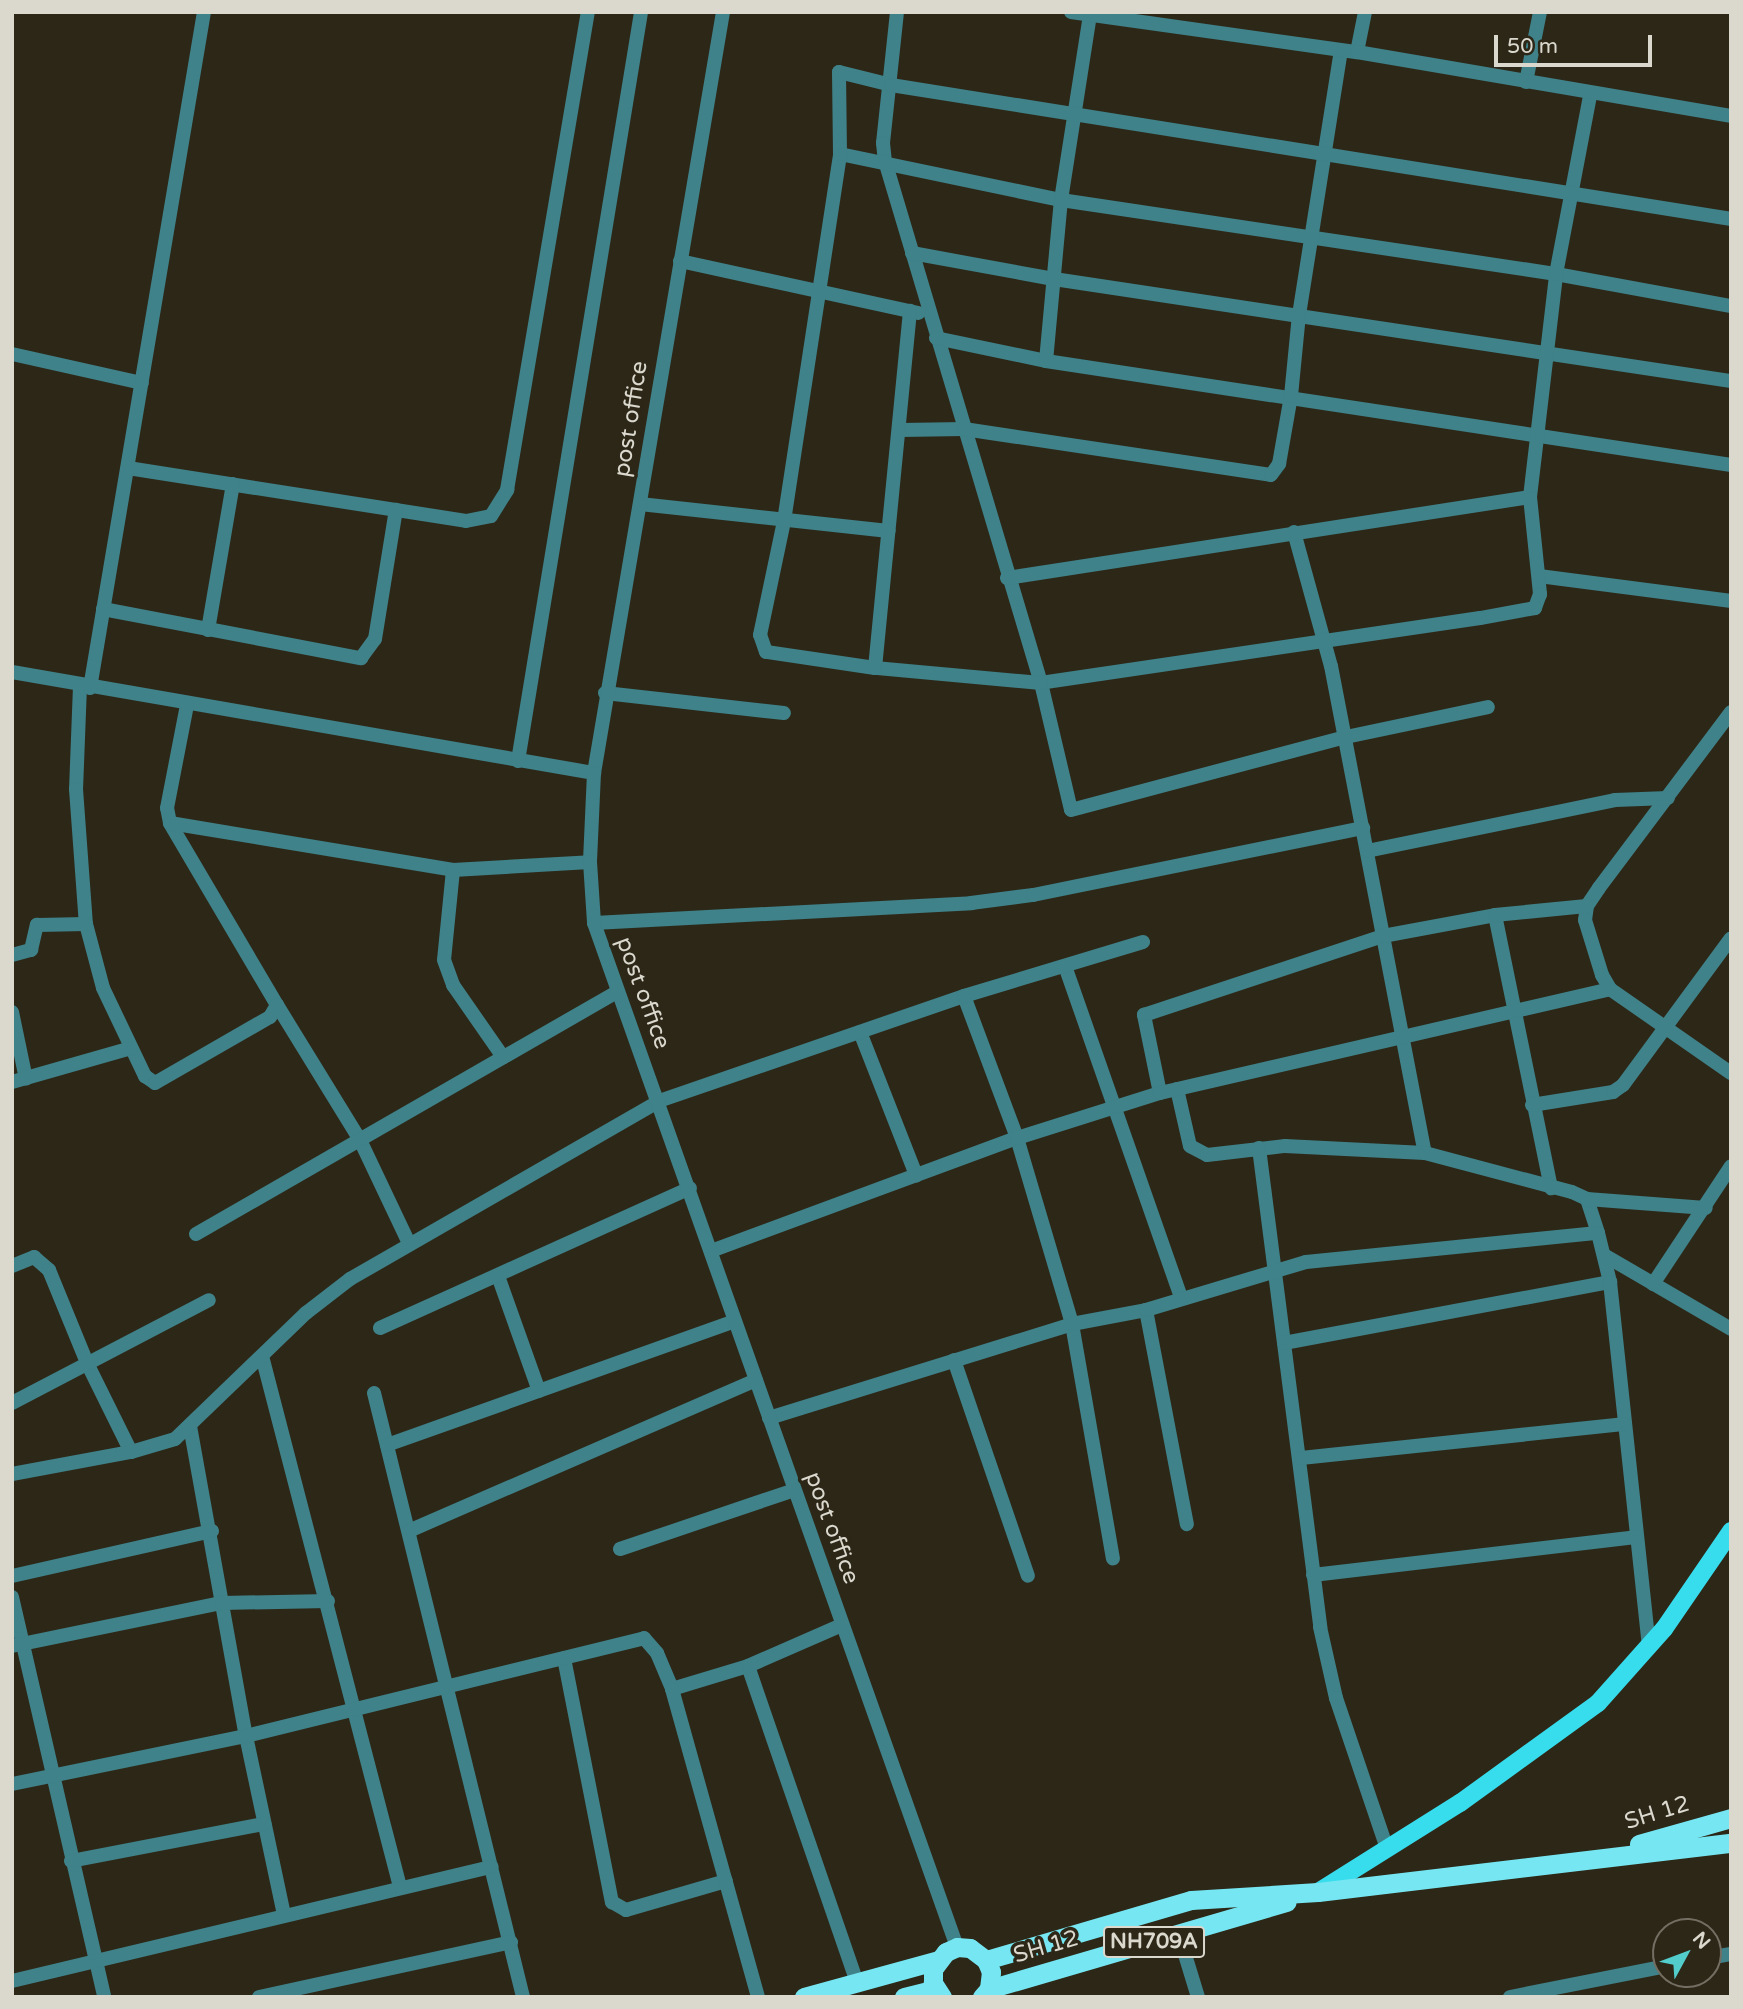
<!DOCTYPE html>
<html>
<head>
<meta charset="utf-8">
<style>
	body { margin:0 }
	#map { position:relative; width:1743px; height:2009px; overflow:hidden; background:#2d2718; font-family:"Varela Round",sans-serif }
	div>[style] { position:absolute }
	.minor>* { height:14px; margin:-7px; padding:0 7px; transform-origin:7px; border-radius:7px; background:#3f8289 }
	.tertiary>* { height:14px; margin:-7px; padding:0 7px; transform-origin:7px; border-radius:7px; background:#3f8289 }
	.primary>* { height:18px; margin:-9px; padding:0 9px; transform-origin:9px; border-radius:9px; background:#37dded }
	.trunk>* { height:19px; margin:-9.5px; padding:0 9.5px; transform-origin:9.5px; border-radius:9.5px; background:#76e7f2 }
	span { translate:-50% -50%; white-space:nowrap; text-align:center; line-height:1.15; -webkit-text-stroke:7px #2d2718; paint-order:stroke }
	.shield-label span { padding:2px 5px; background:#2d2718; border:2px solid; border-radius:5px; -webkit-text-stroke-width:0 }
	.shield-label { font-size:21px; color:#dbd8ce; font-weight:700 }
	.street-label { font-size:23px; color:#dbd8ce }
	.frame { position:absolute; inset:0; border:14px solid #dbd8ce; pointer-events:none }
	.north { position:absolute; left:1652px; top:1918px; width:70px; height:70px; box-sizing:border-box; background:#2d2718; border:2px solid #736e61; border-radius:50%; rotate:49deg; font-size:19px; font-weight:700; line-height:28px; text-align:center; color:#dbd8ce }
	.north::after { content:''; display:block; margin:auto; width:24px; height:32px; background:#52cdcc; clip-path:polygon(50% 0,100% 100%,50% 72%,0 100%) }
	.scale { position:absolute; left:1494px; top:35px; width:158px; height:32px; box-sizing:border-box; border:4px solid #dbd8ce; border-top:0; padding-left:9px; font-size:21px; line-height:24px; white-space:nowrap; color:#dbd8ce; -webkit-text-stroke:5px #2d2718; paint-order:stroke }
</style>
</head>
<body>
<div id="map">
	<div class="minor">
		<i style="left:897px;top:12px;width:132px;rotate:96.1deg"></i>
		<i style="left:883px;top:143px;width:18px;rotate:84deg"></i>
		<i style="left:885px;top:161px;width:545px;rotate:73.36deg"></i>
		<i style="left:1041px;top:683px;width:130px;rotate:76.7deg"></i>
		<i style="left:1071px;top:810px;width:285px;rotate:-14.9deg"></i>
		<i style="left:1346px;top:737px;width:145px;rotate:-11.9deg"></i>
		<i style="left:1357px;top:52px;width:41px;rotate:-78.7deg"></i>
		<i style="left:1526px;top:82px;width:71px;rotate:-78.7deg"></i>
		<i style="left:840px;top:154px;width:226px;rotate:11.8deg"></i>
		<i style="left:1061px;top:200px;width:501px;rotate:8.5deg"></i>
		<i style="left:1556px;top:274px;width:178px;rotate:10.4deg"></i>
		<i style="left:912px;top:253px;width:144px;rotate:10.4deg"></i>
		<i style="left:1054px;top:279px;width:685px;rotate:8.57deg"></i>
		<i style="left:680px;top:261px;width:244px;rotate:12.3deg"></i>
		<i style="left:936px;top:338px;width:112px;rotate:11.8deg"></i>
		<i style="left:1046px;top:361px;width:693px;rotate:8.63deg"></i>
		<i style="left:12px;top:354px;width:133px;rotate:12.6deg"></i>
		<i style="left:1046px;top:361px;width:162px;rotate:-84.7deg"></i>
		<i style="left:1061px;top:200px;width:187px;rotate:-81.1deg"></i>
		<i style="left:901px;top:430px;width:63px;rotate:-0.9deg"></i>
		<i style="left:964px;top:429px;width:310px;rotate:8.5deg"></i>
		<i style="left:1271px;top:475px;width:14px;rotate:-54deg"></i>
		<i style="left:1279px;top:464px;width:69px;rotate:-80deg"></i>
		<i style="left:1291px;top:396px;width:81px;rotate:-84.4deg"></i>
		<i style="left:1299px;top:315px;width:267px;rotate:-81deg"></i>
		<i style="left:128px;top:468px;width:342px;rotate:8.9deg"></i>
		<i style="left:466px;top:521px;width:25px;rotate:-11deg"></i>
		<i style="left:491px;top:516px;width:31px;rotate:-58deg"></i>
		<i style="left:507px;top:490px;width:485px;rotate:-80.4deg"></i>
		<i style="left:1530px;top:497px;width:225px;rotate:-83.3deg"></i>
		<i style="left:1556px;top:274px;width:181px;rotate:-79.2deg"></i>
		<i style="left:640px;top:504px;width:250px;rotate:6.2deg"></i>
		<i style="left:1294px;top:532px;width:139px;rotate:74.6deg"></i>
		<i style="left:1331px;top:666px;width:496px;rotate:79.1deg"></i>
		<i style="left:1539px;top:576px;width:194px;rotate:7.4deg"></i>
		<i style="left:1007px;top:578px;width:529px;rotate:-8.8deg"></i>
		<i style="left:1530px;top:497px;width:98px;rotate:84.1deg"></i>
		<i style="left:1540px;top:594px;width:15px;rotate:110deg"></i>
		<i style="left:1535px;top:608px;width:56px;rotate:169.7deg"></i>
		<i style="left:1480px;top:618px;width:444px;rotate:171.6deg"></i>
		<i style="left:1041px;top:683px;width:167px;rotate:-174.8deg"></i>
		<i style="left:875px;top:668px;width:110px;rotate:-171.6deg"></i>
		<i style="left:766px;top:652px;width:18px;rotate:-109deg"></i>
		<i style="left:760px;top:635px;width:116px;rotate:-78.1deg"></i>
		<i style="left:784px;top:521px;width:371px;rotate:-81.3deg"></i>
		<i style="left:840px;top:154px;width:82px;rotate:-90.7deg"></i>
		<i style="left:839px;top:72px;width:54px;rotate:14deg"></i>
		<i style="left:891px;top:85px;width:851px;rotate:9.06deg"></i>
		<i style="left:103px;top:609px;width:263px;rotate:10.8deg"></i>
		<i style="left:361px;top:658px;width:24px;rotate:-54deg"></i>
		<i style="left:375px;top:639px;width:131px;rotate:-80.8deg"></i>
		<i style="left:208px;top:630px;width:148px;rotate:-80.3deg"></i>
		<i style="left:875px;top:668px;width:359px;rotate:-84.4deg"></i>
		<i style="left:12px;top:672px;width:591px;rotate:9.85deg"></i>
		<i style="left:80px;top:686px;width:103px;rotate:92.2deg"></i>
		<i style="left:76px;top:789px;width:135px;rotate:85.8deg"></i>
		<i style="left:86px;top:924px;width:66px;rotate:75.1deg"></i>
		<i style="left:103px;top:988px;width:98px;rotate:64.5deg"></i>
		<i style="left:145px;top:1076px;width:12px;rotate:35deg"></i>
		<i style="left:155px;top:1083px;width:133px;rotate:-29.9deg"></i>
		<i style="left:270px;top:1017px;width:14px;rotate:-60deg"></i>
		<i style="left:277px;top:1005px;width:211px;rotate:-120.5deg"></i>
		<i style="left:170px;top:823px;width:15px;rotate:-101deg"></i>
		<i style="left:167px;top:808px;width:105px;rotate:-79deg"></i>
		<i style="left:90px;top:688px;width:686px;rotate:-80.43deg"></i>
		<i style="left:605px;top:693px;width:180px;rotate:6.4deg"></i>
		<i style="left:1731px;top:712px;width:220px;rotate:126.9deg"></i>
		<i style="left:1599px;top:888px;width:22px;rotate:124deg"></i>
		<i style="left:1587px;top:906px;width:14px;rotate:98deg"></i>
		<i style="left:1585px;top:920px;width:58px;rotate:72.8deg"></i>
		<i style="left:1602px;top:975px;width:16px;rotate:60deg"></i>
		<i style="left:1610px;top:989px;width:147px;rotate:34.8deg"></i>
		<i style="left:518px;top:761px;width:759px;rotate:-80.67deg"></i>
		<i style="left:170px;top:823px;width:287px;rotate:9.4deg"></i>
		<i style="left:453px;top:870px;width:137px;rotate:-3.3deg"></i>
		<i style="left:1367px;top:851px;width:253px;rotate:-11.6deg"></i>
		<i style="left:1615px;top:800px;width:53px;rotate:-2.2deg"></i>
		<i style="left:453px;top:870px;width:90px;rotate:95.7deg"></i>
		<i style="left:444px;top:960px;width:27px;rotate:70deg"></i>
		<i style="left:453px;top:985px;width:88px;rotate:55.2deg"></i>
		<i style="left:1495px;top:915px;width:279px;rotate:78.4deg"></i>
		<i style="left:594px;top:923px;width:378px;rotate:-3deg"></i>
		<i style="left:971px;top:903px;width:63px;rotate:-7.4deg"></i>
		<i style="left:1033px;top:895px;width:337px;rotate:-11.5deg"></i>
		<i style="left:12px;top:955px;width:20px;rotate:-15deg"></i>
		<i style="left:31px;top:950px;width:26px;rotate:-77deg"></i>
		<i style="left:37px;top:925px;width:49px;rotate:-1.2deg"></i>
		<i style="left:1065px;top:966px;width:352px;rotate:70.7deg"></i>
		<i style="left:964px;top:996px;width:152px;rotate:69.5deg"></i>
		<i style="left:1017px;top:1138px;width:194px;rotate:73.5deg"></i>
		<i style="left:1072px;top:1324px;width:238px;rotate:80.1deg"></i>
		<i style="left:277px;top:1005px;width:158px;rotate:58.4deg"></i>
		<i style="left:360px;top:1140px;width:112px;rotate:64.6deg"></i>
		<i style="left:12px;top:1012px;width:68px;rotate:78.2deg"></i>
		<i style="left:860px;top:1032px;width:154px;rotate:68.6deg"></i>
		<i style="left:12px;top:1082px;width:124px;rotate:-15.9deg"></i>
		<i style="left:1177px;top:1089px;width:58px;rotate:77.2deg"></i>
		<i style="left:1190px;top:1146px;width:19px;rotate:28deg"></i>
		<i style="left:1207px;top:1155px;width:79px;rotate:-6.6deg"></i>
		<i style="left:1285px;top:1146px;width:140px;rotate:2.9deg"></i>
		<i style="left:1425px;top:1153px;width:152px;rotate:14.9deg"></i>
		<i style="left:1572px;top:1192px;width:17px;rotate:25deg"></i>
		<i style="left:1587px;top:1199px;width:36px;rotate:72deg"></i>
		<i style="left:1160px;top:1093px;width:80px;rotate:-101.6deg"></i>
		<i style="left:1144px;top:1015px;width:252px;rotate:-18.3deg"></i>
		<i style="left:1383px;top:936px;width:114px;rotate:-10.6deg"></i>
		<i style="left:1495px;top:915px;width:92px;rotate:-5.6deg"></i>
		<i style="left:1532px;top:1105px;width:82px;rotate:-9.1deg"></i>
		<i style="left:1613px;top:1092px;width:12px;rotate:-35deg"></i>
		<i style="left:1623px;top:1085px;width:182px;rotate:-53.7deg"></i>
		<i style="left:1259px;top:1148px;width:483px;rotate:82.7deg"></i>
		<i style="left:1320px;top:1627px;width:73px;rotate:77.3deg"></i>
		<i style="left:1336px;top:1698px;width:159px;rotate:71.3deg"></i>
		<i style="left:1587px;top:1199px;width:119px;rotate:4.3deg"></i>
		<i style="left:196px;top:1234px;width:483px;rotate:-29.9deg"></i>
		<i style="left:711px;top:1251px;width:326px;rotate:-20.3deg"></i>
		<i style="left:1017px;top:1138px;width:150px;rotate:-17.5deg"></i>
		<i style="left:1160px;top:1093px;width:462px;rotate:-13deg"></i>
		<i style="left:1604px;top:1255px;width:147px;rotate:30.2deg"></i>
		<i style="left:12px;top:1266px;width:24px;rotate:-22deg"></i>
		<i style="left:34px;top:1257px;width:20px;rotate:41deg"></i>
		<i style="left:49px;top:1270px;width:103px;rotate:67.7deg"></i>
		<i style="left:88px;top:1365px;width:97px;rotate:63.7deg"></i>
		<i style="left:498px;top:1276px;width:122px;rotate:70.4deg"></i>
		<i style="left:1653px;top:1284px;width:141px;rotate:-56.5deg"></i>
		<i style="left:1146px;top:1310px;width:218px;rotate:79.2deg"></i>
		<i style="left:380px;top:1328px;width:340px;rotate:-24.3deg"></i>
		<i style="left:1284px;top:1343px;width:332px;rotate:-10.6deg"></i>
		<i style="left:262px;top:1356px;width:549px;rotate:75.43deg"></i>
		<i style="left:954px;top:1360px;width:228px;rotate:71.1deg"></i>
		<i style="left:374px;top:1393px;width:622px;rotate:76.14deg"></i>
		<i style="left:12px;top:1403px;width:222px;rotate:-27.6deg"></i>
		<i style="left:769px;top:1418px;width:317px;rotate:-17.2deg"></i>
		<i style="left:1072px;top:1324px;width:75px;rotate:-10.7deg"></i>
		<i style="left:1146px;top:1310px;width:167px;rotate:-16.7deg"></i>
		<i style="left:1306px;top:1262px;width:293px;rotate:-5.7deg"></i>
		<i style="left:1598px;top:1233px;width:50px;rotate:76.2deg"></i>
		<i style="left:1610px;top:1282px;width:365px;rotate:83.9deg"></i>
		<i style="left:190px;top:1426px;width:315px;rotate:79.8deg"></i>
		<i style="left:246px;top:1736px;width:183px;rotate:78deg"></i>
		<i style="left:387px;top:1445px;width:369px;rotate:-19.6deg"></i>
		<i style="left:1301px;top:1458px;width:324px;rotate:-6deg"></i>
		<i style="left:12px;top:1474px;width:121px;rotate:-10.5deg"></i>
		<i style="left:131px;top:1452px;width:46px;rotate:-16.5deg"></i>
		<i style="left:175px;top:1439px;width:182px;rotate:-43.9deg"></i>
		<i style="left:306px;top:1313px;width:56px;rotate:-37.7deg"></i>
		<i style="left:350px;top:1279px;width:357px;rotate:-29.9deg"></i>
		<i style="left:659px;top:1101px;width:323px;rotate:-19deg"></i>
		<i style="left:964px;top:996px;width:187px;rotate:-16.8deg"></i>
		<i style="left:411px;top:1530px;width:376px;rotate:-23.5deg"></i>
		<i style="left:620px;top:1549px;width:184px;rotate:-18.7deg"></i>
		<i style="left:1313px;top:1575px;width:325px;rotate:-6.7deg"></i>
		<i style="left:12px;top:1576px;width:205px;rotate:-12.7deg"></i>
		<i style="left:12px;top:1597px;width:410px;rotate:77deg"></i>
		<i style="left:12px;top:1646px;width:214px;rotate:-11.6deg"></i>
		<i style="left:222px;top:1603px;width:106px;rotate:-1.1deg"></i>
		<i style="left:564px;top:1658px;width:249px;rotate:78.9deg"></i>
		<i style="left:612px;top:1902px;width:16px;rotate:30deg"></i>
		<i style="left:626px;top:1910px;width:104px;rotate:-16.2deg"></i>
		<i style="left:748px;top:1666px;width:334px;rotate:71deg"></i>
		<i style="left:672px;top:1689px;width:79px;rotate:-16.8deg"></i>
		<i style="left:748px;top:1666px;width:103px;rotate:-23.6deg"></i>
		<i style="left:12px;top:1784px;width:239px;rotate:-11.6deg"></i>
		<i style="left:246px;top:1736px;width:410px;rotate:-13.8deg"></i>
		<i style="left:644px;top:1638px;width:20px;rotate:49deg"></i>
		<i style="left:657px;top:1653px;width:39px;rotate:67deg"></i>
		<i style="left:672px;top:1689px;width:320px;rotate:74.4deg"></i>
		<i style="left:71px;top:1861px;width:197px;rotate:-10.9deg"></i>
		<i style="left:1179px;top:1935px;width:65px;rotate:73deg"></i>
		<i style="left:1708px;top:1958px;width:23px;rotate:-10deg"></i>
		<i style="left:12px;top:1981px;width:493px;rotate:-13.4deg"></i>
		<i style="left:259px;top:1997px;width:258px;rotate:-12.3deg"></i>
		<i style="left:1510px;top:1997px;width:159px;rotate:-11.2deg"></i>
	</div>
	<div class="tertiary">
		<i style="left:723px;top:12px;width:772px;rotate:99.62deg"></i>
		<i style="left:594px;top:773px;width:89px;rotate:92.6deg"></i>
		<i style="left:590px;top:862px;width:61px;rotate:86.2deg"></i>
		<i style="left:594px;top:923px;width:1086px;rotate:70.48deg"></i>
		<i style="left:1071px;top:12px;width:289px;rotate:8deg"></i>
		<i style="left:1357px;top:52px;width:379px;rotate:9.7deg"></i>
	</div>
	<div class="primary">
		<i style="left:1318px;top:1892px;width:168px;rotate:-32.1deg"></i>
		<i style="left:1460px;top:1803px;width:170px;rotate:-35.9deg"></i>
		<i style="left:1598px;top:1703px;width:99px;rotate:-48.3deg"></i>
		<i style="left:1664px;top:1629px;width:119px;rotate:-55.6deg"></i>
	</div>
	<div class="trunk">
		<i style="left:1639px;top:1844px;width:96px;rotate:-15.8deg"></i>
		<i style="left:986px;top:1960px;width:214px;rotate:-16.3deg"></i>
		<i style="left:1191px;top:1900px;width:127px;rotate:-3.6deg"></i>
		<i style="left:1318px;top:1892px;width:416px;rotate:-6.8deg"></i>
		<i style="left:989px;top:1989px;width:310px;rotate:-16.3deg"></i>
		<i style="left:804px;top:1997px;width:139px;rotate:-15.4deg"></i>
		<i style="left:904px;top:1997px;width:32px;rotate:-14deg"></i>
		<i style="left:942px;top:1997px;width:17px;rotate:-123deg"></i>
		<i style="left:933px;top:1983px;width:14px;rotate:-90deg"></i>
		<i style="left:933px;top:1969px;width:21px;rotate:-53deg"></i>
		<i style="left:946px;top:1952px;width:12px;rotate:-24deg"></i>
		<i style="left:957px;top:1947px;width:13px;rotate:4deg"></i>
		<i style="left:970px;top:1948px;width:20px;rotate:37deg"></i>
		<i style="left:986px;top:1960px;width:13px;rotate:67deg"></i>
		<i style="left:991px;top:1972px;width:17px;rotate:97deg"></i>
		<i style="left:989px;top:1989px;width:11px;rotate:131deg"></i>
	</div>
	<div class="shield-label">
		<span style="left:1154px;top:1942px">NH709A</span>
	</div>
	<div class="street-label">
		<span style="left:631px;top:419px;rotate:-81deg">post office</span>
		<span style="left:643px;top:993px;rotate:70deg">post office</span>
		<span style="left:832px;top:1528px;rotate:70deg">post office</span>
		<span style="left:1657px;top:1813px;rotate:-17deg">SH 12</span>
		<span style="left:1046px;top:1947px;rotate:-16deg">SH 12</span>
	</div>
	<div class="frame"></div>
	<div class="north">N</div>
	<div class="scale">50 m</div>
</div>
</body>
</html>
